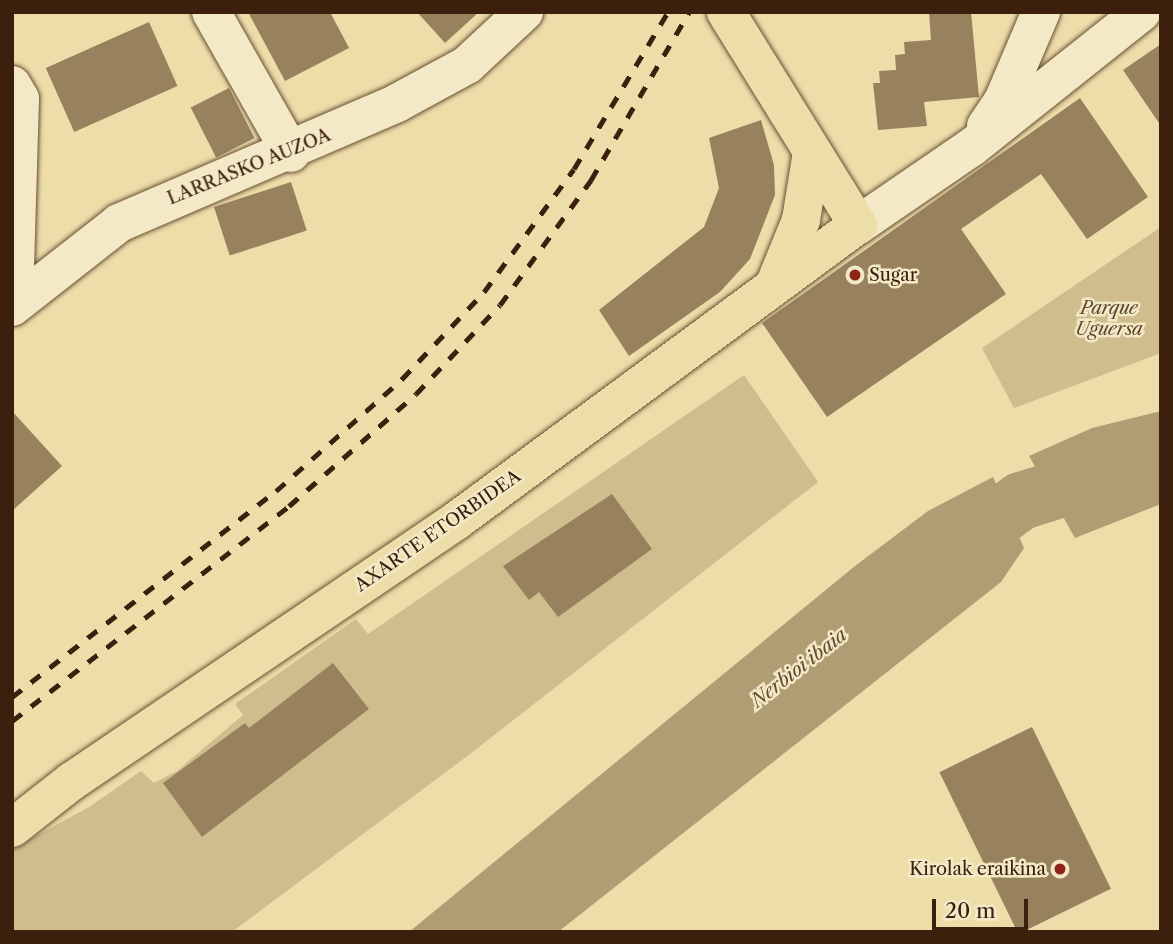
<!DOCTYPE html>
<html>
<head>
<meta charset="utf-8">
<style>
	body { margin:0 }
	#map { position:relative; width:1173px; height:944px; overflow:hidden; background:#eddda9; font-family:"Libre Caslon Text",serif }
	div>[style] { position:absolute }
	.green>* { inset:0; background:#cfbd8e }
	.water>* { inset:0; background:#b19d74 }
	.river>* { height:58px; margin:-29px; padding:0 29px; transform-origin:29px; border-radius:29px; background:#b19d74 }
	.building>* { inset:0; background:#98825e; transform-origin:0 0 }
	.roads { filter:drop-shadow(0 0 2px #684f34) drop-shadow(0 0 2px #684f34) }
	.street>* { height:38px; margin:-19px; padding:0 19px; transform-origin:19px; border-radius:19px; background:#f3e9c7 }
	.primary>* { height:38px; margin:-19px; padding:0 19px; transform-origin:19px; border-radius:19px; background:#eddda9 }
	.rail>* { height:5px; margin-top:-2.5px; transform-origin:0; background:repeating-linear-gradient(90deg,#3c200d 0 12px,transparent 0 24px) }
	.dots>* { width:19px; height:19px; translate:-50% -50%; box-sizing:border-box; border:4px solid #f3e9c7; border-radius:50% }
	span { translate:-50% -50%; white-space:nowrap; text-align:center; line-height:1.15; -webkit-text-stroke:5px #f3e9c7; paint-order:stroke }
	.street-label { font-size:18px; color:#3c200d }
	.poi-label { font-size:18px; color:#3c200d }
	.left { translate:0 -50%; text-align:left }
	.right { translate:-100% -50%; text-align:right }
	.park-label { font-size:18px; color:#61472d; font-style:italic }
	.water-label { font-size:19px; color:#654c31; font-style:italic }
	.frame { position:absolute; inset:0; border:14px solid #3c200d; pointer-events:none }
	.scale { position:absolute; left:932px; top:899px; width:96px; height:32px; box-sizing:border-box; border:4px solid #3c200d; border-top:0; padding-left:9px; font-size:21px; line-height:24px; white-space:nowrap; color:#3c200d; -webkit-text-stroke:5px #f3e9c7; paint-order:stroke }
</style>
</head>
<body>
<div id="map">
	<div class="green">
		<i style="clip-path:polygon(1161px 227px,1161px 353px,1014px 408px,982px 348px)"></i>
		<i style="clip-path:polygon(744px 375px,818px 482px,470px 754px,232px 932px,12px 932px,12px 849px,89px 807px,141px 771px,154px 783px,177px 771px,243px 715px,235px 704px,356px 619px,368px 634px)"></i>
	</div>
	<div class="water">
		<i style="clip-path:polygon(1161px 411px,1161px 504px,1075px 538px,1029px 456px,1092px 428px)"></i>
		<i style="clip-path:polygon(993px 477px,1024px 548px,1001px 582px,558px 932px,409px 932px,855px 566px,928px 511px)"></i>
	</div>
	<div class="river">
		<i style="left:945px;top:556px;width:94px;rotate:-35.9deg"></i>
		<i style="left:1021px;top:501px;width:147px;rotate:-17.4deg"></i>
	</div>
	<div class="building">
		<i style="clip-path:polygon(248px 12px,330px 12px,349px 48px,285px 81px)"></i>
		<i style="clip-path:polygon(417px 12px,479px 12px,445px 43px)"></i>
		<i style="clip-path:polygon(929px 12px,971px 12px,979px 97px,924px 102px,927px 126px,878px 130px,873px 83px,880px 83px,879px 71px,896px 70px,895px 55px,905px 54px,904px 42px,931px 40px)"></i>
		<i style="left:149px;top:22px;width:70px;height:113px;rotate:66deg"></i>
		<i style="clip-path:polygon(1161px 44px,1161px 126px,1123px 70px)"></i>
		<i style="left:229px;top:88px;width:56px;height:43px;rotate:63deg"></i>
		<i style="clip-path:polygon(1080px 98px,1148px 197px,1087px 239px,1041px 174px,961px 229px,1006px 294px,827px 417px,762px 323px)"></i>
		<i style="clip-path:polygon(761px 120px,774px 165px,775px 195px,750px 259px,720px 292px,629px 356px,599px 310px,704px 227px,719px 188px,709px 138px)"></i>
		<i style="left:291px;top:182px;width:51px;height:81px;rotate:72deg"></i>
		<i style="clip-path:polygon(12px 411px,62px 466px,12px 511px)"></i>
		<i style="clip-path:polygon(612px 494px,652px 549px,558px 617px,539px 592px,529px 600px,503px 566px)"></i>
		<i style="clip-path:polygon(333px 663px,369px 709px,202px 837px,163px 783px,245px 723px,249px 728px)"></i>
		<i style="left:1032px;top:727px;width:180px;height:103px;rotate:64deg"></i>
	</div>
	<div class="roads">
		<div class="street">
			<i style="left:211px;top:12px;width:162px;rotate:60.4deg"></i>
			<i style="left:12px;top:85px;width:16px;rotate:60deg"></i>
			<i style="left:20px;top:99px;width:206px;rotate:91.7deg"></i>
			<i style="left:986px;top:126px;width:30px;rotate:-56deg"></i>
			<i style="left:1003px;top:101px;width:97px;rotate:-66.9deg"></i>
			<i style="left:858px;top:225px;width:138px;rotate:-34.4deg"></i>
			<i style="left:972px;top:147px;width:217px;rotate:-38.5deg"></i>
			<i style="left:12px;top:307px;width:136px;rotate:-38.1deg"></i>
			<i style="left:119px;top:223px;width:303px;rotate:-23.3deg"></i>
			<i style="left:397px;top:103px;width:80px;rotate:-28.5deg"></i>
			<i style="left:467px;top:65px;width:78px;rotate:-42.9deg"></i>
		</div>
		<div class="primary">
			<i style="left:775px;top:284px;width:69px;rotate:-67.9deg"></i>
			<i style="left:801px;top:220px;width:69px;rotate:-80.8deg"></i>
			<i style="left:12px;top:828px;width:76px;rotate:-38.1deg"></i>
			<i style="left:72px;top:781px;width:464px;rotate:-34.1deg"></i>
			<i style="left:456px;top:521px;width:499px;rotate:-36.4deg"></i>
			<i style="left:858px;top:225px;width:251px;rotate:-121.8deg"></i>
		</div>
	</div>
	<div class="rail">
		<i style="left:12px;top:697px;width:335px;rotate:-38deg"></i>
		<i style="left:276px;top:491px;width:169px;rotate:-41.6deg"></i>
		<i style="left:402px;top:379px;width:120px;rotate:-46.7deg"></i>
		<i style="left:484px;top:292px;width:152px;rotate:-53.8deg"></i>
		<i style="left:574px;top:169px;width:183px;rotate:-59.1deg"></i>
		<i style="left:12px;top:721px;width:351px;rotate:-37.8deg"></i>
		<i style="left:289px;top:506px;width:169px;rotate:-41.4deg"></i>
		<i style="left:416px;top:394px;width:122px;rotate:-46.7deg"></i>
		<i style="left:500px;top:305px;width:155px;rotate:-53.9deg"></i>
		<i style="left:591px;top:180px;width:194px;rotate:-59.7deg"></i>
	</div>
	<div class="dots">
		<i style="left:855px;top:275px;background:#8f2418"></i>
		<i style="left:1060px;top:869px;background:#8f2418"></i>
	</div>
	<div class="street-label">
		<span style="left:249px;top:167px;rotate:-22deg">LARRASKO AUZOA</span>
		<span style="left:438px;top:531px;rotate:-35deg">AXARTE ETORBIDEA</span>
	</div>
	<div class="poi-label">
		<span class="left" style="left:869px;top:275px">Sugar</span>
		<span class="right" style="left:1046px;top:869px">Kirolak eraikina</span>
	</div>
	<div class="park-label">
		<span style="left:1109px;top:319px">Parque<br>Uguersa</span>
	</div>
	<div class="water-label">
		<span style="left:799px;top:668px;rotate:-38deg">Nerbioi ibaia</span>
	</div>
	<div class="frame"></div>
	<div class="scale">20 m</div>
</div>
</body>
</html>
